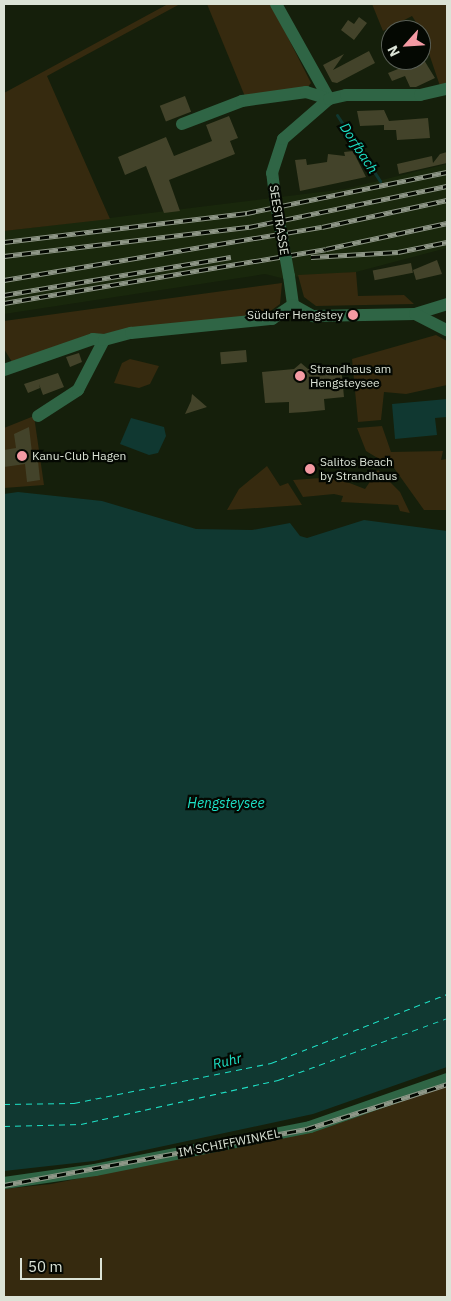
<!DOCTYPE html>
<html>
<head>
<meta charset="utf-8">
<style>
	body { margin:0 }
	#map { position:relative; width:451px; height:1301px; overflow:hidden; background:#151f0b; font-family:"IBM Plex Sans",sans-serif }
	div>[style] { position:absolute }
	.built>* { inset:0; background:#19270c }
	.green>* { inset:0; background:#362a0f }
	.water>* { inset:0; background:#103831 }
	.stream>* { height:3px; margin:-1.5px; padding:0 1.5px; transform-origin:1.5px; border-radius:1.5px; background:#103831 }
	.ferry>* { height:1px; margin-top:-0.5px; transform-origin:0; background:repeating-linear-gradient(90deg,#1de1c6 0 6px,transparent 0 11px) }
	.building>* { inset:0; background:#43432a; transform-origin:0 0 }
	.minor>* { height:12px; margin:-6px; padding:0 6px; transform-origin:6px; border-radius:6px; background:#2f6545 }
	.rail>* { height:5px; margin-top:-2.5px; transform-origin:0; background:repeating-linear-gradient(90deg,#040802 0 9px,#8f9788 0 18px); box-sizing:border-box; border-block:1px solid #8f9788 }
	.minor-bridge>* { height:12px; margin:-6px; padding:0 6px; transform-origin:6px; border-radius:6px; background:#2f6545 }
	.dots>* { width:14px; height:14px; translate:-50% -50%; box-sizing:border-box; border:2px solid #040802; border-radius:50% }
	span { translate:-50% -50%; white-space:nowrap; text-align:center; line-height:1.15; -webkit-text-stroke:4.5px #040802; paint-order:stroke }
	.street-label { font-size:12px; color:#dbe3d6 }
	.poi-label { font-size:12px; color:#dbe3d6 }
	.right { translate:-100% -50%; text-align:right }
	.left { translate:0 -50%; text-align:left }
	.water-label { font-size:14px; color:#1de1c6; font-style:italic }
	.frame { position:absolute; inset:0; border:5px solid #dbe3d6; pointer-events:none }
	.north { position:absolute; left:381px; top:20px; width:50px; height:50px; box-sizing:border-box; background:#040802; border:1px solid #5a6057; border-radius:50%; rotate:244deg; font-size:14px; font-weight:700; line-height:20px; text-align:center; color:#dbe3d6 }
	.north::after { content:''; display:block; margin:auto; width:18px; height:22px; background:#f49aa3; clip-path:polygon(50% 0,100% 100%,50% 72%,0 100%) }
	.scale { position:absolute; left:20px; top:1258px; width:82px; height:22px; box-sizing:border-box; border:2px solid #dbe3d6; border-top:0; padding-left:6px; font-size:15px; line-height:18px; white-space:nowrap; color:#dbe3d6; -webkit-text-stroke:4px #040802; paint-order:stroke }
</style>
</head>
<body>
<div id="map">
	<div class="built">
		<i style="clip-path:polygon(447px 164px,447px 248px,356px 272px,281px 278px,265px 274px,4px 314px,4px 231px,345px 189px)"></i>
	</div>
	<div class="green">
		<i style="clip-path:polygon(168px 4px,180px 4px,47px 76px,110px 219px,4px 231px,4px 93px)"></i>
		<i style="clip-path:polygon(207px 4px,271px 4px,311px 83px,307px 88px,246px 99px)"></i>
		<i style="clip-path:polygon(372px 4px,447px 4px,447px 85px,440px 86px,421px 30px,412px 16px,383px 31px)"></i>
		<i style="clip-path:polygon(356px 272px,358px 296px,404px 295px,414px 304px,316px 306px,304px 297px,298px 275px)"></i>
		<i style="clip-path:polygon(282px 283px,280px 304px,265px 315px,131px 328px,81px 339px,12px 362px,4px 349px,4px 321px)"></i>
		<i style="clip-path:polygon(436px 335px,447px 341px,447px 385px,406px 394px,384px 392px,381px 420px,358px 422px,352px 359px)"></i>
		<i style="clip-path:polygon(130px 359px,159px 366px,150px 384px,139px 388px,114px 383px,122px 363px)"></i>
		<i style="clip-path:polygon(34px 416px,44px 485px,4px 488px,4px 428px)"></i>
		<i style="clip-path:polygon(382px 426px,391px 452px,443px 451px,441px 460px,447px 459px,447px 510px,424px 510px,394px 468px,366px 451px,357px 428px)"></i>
		<i style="clip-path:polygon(267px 466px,280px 486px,288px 483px,302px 505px,227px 510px,239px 489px)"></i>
		<i style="clip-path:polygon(378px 470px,400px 492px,410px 513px,400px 511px,398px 505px,341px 502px,343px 496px,334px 494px,303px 497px,293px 480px,334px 477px,365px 489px)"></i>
		<i style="clip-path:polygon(447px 1084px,447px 1297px,4px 1297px,4px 1189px,51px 1184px,306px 1133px)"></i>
	</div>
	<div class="water">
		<i style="clip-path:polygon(447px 399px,447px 417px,435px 418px,437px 435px,395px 439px,392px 404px)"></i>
		<i style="clip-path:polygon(131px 418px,164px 427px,166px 436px,158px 453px,149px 455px,120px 444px)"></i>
		<i style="clip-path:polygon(18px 492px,102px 501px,196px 529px,252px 530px,290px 523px,300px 536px,307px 538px,364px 520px,447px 531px,447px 1067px,313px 1114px,94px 1161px,4px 1171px,4px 494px)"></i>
	</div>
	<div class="stream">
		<i style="left:337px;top:115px;width:79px;rotate:56.9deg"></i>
	</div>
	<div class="ferry">
		<i style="left:4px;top:1104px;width:70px;rotate:-0.8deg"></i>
		<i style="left:74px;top:1103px;width:201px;rotate:-11.5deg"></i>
		<i style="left:271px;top:1063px;width:189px;rotate:-21.4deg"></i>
		<i style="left:4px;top:1126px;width:77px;rotate:-1.5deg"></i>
		<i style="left:81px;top:1124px;width:202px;rotate:-12.6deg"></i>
		<i style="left:278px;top:1080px;width:180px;rotate:-20.1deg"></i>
	</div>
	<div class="building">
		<i style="clip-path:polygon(359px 17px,367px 23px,354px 40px,341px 30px,348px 20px,354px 24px)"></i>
		<i style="clip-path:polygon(369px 51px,375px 63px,337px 83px,332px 82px,323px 65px,344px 54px,333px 70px)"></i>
		<i style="clip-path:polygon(400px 60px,424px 60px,435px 78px,416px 87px,410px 87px,405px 76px,392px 81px,388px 73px,403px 67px)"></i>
		<i style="left:185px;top:96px;width:17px;height:27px;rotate:69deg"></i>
		<i style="clip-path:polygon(384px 110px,389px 121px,428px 118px,430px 138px,397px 140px,396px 130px,384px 130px,384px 125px,360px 126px,357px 111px)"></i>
		<i style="clip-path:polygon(229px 116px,238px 138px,230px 141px,235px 154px,169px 180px,180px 211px,164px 213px,146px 166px,125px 175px,118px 157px,166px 137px,174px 156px,212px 141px,206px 125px)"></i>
		<i style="clip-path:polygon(353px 151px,366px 177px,300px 191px,295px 160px,306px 159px,307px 165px,327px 162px,328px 154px,345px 156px,344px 152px)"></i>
		<i style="clip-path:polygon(447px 152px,447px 163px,399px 174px,397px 164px,432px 156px,433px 163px,440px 154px)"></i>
		<i style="clip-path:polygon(437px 260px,442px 274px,416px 280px,413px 270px)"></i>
		<i style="left:411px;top:263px;width:10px;height:39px;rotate:79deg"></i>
		<i style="left:246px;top:350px;width:12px;height:26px;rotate:85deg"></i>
		<i style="clip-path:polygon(79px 353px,82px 362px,70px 367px,66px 357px)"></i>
		<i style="clip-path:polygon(301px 363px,308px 369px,341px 366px,344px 397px,324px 399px,325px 410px,305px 412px,289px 413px,289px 402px,265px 403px,262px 372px,294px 369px)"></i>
		<i style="clip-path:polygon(58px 373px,64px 387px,43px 395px,39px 384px,40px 388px,28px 393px,24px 384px)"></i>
		<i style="clip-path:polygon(192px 394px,207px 407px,185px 414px,191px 401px)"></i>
		<i style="clip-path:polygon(29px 427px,33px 461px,38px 461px,40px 480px,27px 482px,25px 464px,4px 467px,4px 450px,16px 448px,14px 434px)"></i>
	</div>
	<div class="minor">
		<i style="left:276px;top:4px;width:109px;rotate:60.8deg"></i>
		<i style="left:182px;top:124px;width:64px;rotate:-21deg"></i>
		<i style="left:242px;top:101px;width:65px;rotate:-8deg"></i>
		<i style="left:306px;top:92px;width:24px;rotate:17deg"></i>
		<i style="left:276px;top:204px;width:31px;rotate:-97deg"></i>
		<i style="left:272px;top:173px;width:36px;rotate:-72deg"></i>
		<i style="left:283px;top:139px;width:61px;rotate:-41deg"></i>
		<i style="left:329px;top:99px;width:17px;rotate:-13deg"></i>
		<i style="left:346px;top:95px;width:74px"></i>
		<i style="left:420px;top:95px;width:28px;rotate:-13deg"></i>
		<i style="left:289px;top:276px;width:29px;rotate:82deg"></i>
		<i style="left:293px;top:305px;width:23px;rotate:29deg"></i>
		<i style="left:313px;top:316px;width:102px;rotate:-1.1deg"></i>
		<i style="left:415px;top:314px;width:34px;rotate:-17deg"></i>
		<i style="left:415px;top:314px;width:36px;rotate:27deg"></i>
		<i style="left:4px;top:370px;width:94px;rotate:-19.2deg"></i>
		<i style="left:93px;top:339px;width:11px;rotate:5deg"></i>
		<i style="left:38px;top:416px;width:48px;rotate:-33deg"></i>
		<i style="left:78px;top:390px;width:56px;rotate:-62.5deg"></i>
		<i style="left:104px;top:340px;width:28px;rotate:-15deg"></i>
		<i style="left:131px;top:333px;width:142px;rotate:-5.7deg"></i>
		<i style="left:272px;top:319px;width:25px;rotate:-34deg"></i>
		<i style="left:4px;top:1183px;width:92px;rotate:-8.1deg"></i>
		<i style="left:95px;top:1170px;width:219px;rotate:-11.3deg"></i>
		<i style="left:310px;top:1127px;width:145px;rotate:-19.3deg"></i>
	</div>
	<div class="rail">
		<i style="left:4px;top:242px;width:245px;rotate:-6.8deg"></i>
		<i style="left:247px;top:213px;width:204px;rotate:-11.6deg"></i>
		<i style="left:4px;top:256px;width:247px;rotate:-6.8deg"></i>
		<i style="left:249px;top:227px;width:202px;rotate:-11.7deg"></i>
		<i style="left:311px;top:257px;width:87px;rotate:-3.3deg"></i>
		<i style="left:398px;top:252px;width:50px;rotate:-11.5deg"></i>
		<i style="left:4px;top:280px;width:322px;rotate:-9.5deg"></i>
		<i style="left:322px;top:227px;width:128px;rotate:-12.2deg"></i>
		<i style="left:4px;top:295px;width:230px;rotate:-9.5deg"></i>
		<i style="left:4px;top:303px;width:326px;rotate:-9.5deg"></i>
		<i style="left:326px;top:249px;width:124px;rotate:-12.1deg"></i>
		<i style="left:4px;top:1185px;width:308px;rotate:-10.5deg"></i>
		<i style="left:307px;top:1129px;width:147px;rotate:-17.8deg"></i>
	</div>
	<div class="minor-bridge">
		<i style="left:276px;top:204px;width:73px;rotate:79.8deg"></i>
	</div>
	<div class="dots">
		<i style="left:353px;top:315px;background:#f49aa3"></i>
		<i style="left:300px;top:376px;background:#f49aa3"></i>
		<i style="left:22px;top:456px;background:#f49aa3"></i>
		<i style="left:310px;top:469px;background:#f49aa3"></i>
	</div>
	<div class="street-label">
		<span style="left:279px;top:220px;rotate:81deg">SEESTRASSE</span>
		<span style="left:229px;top:1143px;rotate:-11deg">IM SCHIFFWINKEL</span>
	</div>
	<div class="poi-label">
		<span class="right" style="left:343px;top:315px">Südufer Hengstey</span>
		<span class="left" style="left:310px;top:376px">Strandhaus am<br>Hengsteysee</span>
		<span class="left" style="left:32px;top:456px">Kanu-Club Hagen</span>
		<span class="left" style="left:320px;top:469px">Salitos Beach<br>by Strandhaus</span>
	</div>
	<div class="water-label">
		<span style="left:359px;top:148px;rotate:57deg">Dorfbach</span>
		<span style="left:226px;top:803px">Hengsteysee</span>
		<span style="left:227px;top:1061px;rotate:-14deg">Ruhr</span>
	</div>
	<div class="frame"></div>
	<div class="north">N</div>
	<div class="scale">50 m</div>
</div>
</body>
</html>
